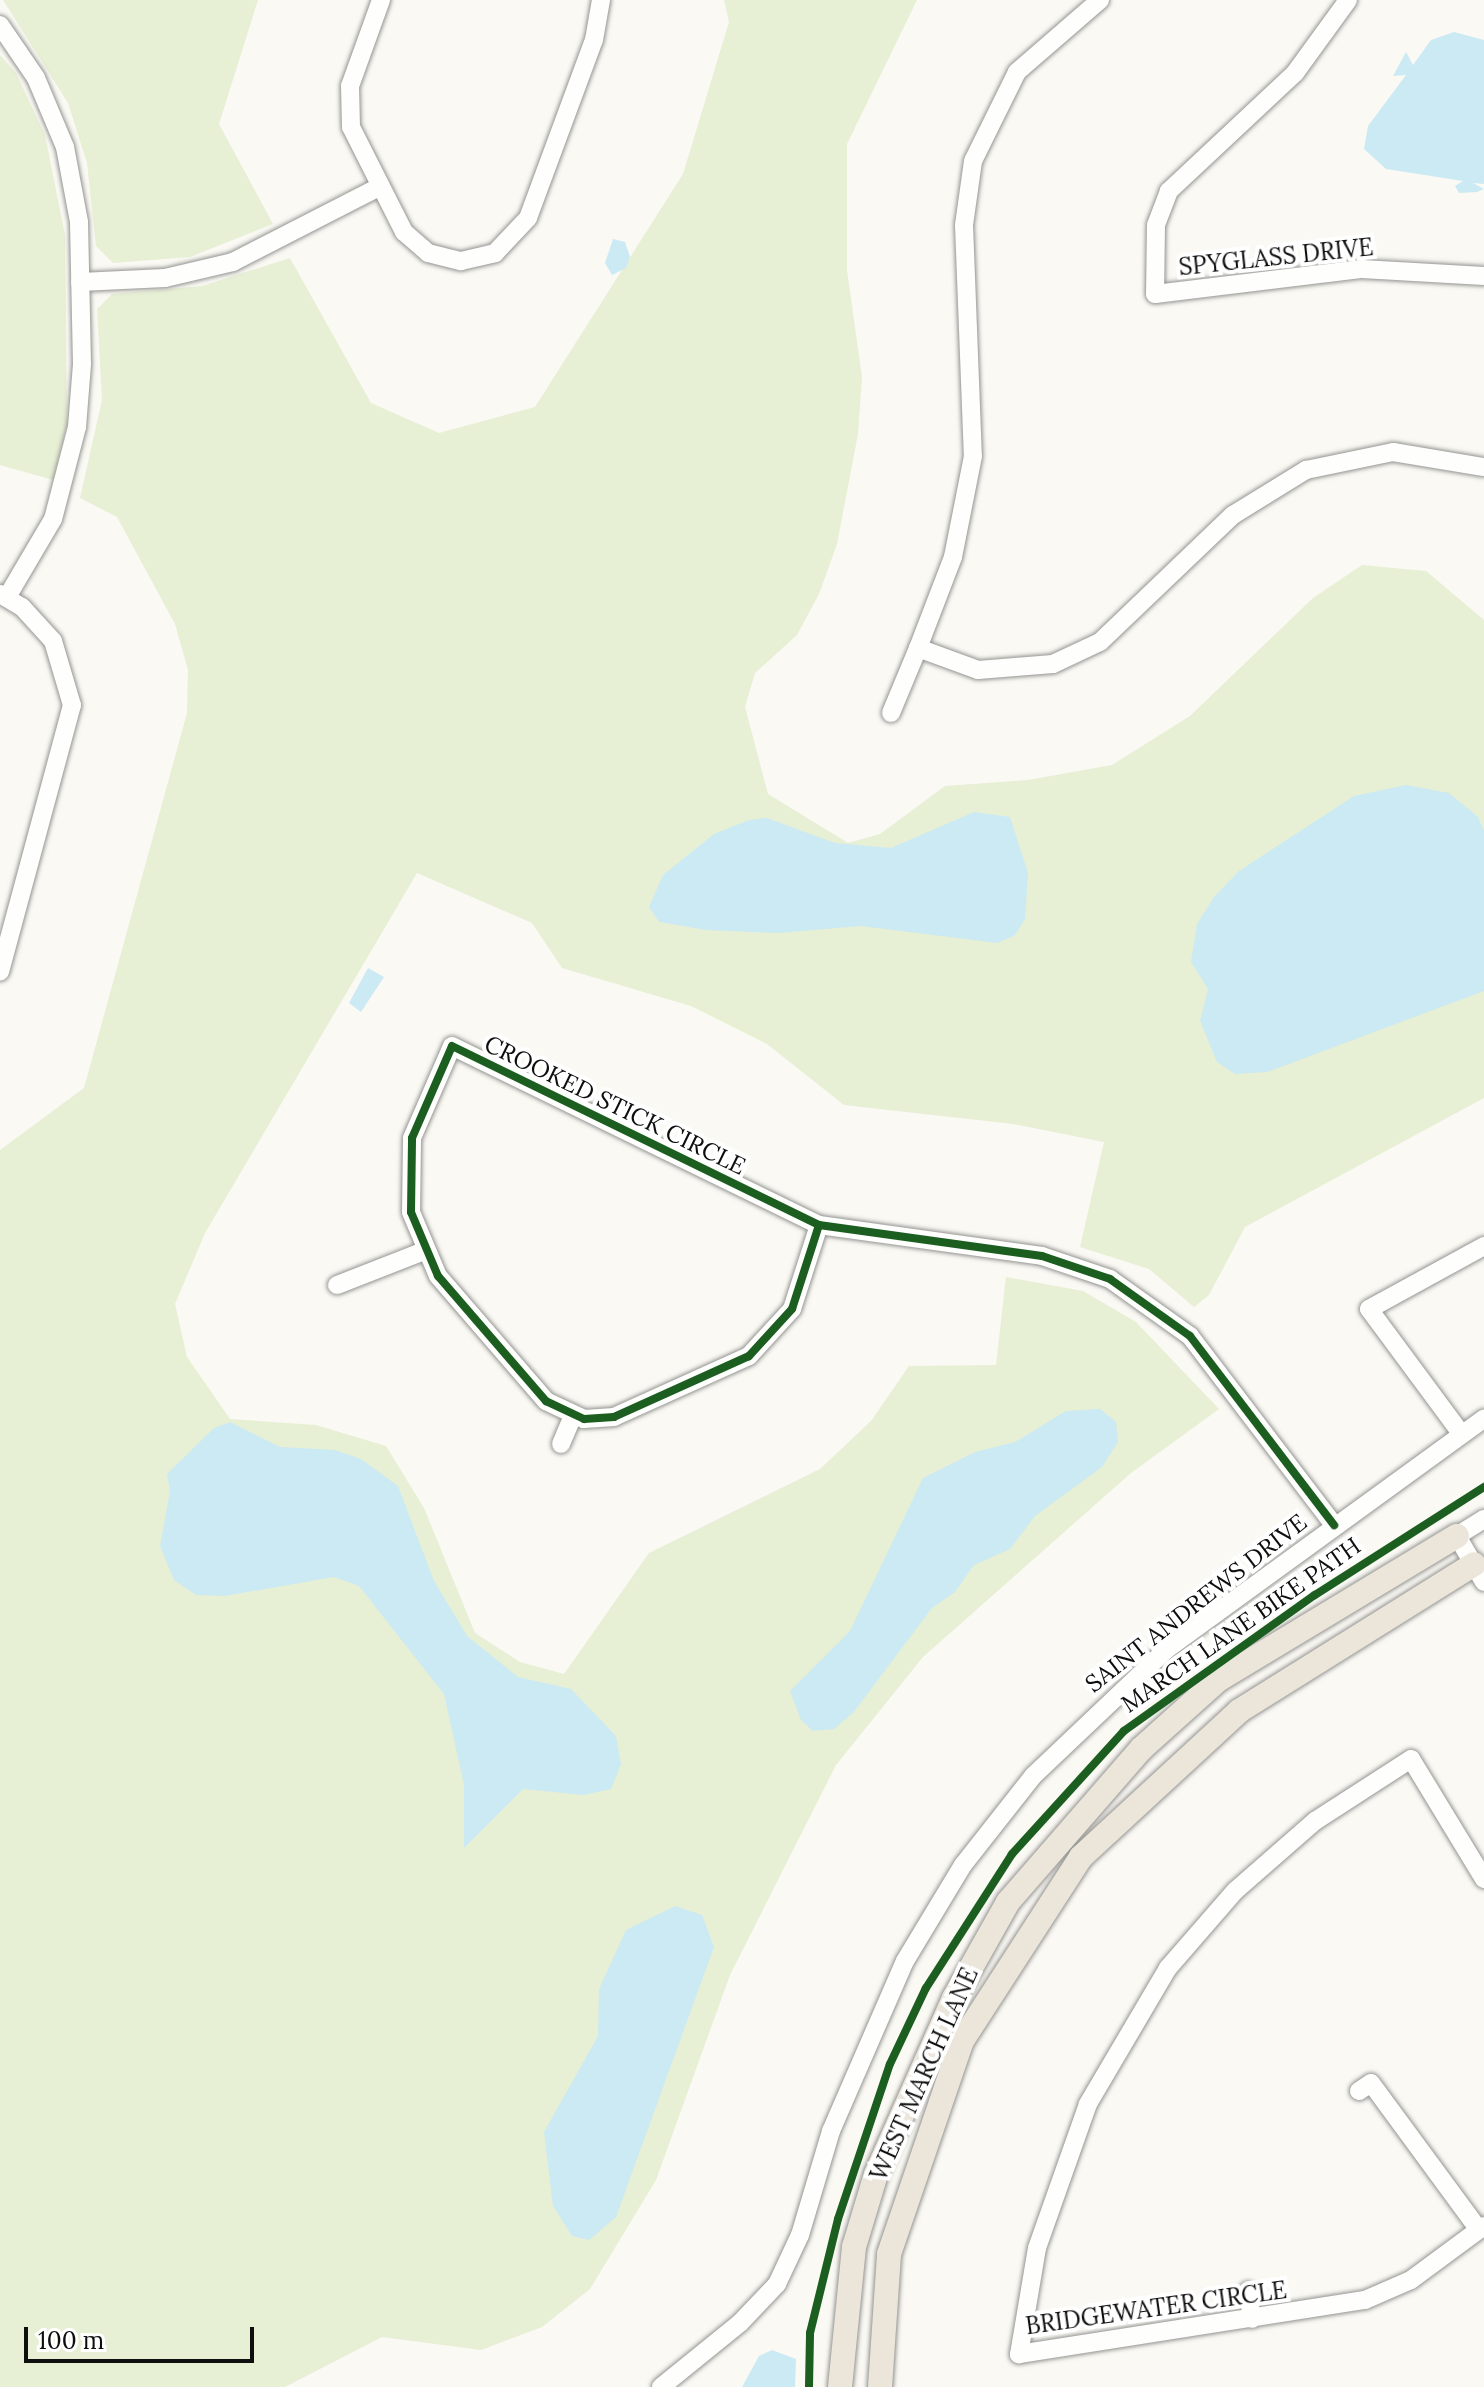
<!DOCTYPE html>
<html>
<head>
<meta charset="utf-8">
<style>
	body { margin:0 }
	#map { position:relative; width:1484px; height:2387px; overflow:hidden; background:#faf9f4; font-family:Lora,serif }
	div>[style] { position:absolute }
	.green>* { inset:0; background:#e7efd5 }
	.water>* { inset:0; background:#cceaf3 }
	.roads { filter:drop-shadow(0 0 2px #949492) drop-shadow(0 0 2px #949492) }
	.minor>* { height:18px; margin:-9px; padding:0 9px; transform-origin:9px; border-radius:9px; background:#fefefd }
	.major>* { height:24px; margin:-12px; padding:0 12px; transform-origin:12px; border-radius:12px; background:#ebe5da }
	.cycleway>* { height:8px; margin:-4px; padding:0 4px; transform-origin:4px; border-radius:4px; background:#1b5e20 }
	span { translate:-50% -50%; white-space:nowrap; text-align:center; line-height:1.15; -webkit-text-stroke:8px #fff; paint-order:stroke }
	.street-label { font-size:24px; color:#0e0e0e }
	.scale { position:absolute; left:24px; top:2327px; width:230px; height:36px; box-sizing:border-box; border:4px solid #0e0e0e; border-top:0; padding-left:10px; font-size:24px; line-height:28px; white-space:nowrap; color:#0e0e0e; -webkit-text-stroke:6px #fff; paint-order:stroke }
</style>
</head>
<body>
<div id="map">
	<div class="green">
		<i style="clip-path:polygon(3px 0,258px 0,219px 124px,273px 224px,190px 257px,113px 263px,96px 246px,87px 163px,68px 103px)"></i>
		<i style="clip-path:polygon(724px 0,917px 0,847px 144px,847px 270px,862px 377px,858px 434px,837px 544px,819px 594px,797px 635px,755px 673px,745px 707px,768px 794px,848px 843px,880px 834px,945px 786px,1028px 780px,1112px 765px,1190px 716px,1313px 598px,1362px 565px,1426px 571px,1484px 620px,1484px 1098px,1245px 1227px,1209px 1295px,1194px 1307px,1149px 1269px,1080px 1247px,1104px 1142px,1013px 1124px,844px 1105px,767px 1044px,691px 1006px,562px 968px,532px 923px,417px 873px,205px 1233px,175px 1304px,187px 1357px,230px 1419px,316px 1425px,386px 1446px,424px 1508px,475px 1633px,520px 1662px,564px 1674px,649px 1553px,820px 1469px,871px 1421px,909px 1366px,996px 1365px,1006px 1277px,1083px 1291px,1136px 1322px,1219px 1409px,1131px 1473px,923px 1657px,836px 1765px,730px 1975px,656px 2180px,590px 2289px,542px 2327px,481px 2350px,382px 2337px,285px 2387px,0 2387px,0 1150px,84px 1088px,187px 713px,188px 670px,175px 624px,117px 517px,80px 498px,102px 400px,97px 309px,112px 294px,202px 286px,290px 258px,371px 403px,439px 433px,535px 407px,683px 174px,729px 22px)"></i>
		<i style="clip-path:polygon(0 55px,16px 73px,45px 135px,65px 235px,67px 424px,53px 480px,0 465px)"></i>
	</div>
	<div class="water">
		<i style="clip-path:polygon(1454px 32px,1484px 40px,1484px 184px,1473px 183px,1484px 189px,1477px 192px,1459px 193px,1455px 186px,1463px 181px,1386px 169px,1364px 149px,1368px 126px,1406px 75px,1393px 76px,1406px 52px,1413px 65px,1431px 40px)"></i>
		<i style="clip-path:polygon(613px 239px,625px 242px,630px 257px,626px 268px,612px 275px,605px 263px)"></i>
		<i style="clip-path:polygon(1406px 785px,1449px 793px,1478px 817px,1484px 831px,1484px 991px,1267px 1072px,1235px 1074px,1217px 1062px,1200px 1021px,1208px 989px,1191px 962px,1197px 924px,1214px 897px,1239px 871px,1354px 796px)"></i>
		<i style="clip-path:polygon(974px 812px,1010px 817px,1028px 873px,1025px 919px,1015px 935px,998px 943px,861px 926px,779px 933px,706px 930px,659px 922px,649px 907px,663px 875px,714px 834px,749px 820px,767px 818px,835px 843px,891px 848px)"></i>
		<i style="clip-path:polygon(368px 968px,384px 977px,361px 1012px,349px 1003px)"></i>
		<i style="clip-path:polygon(1100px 1409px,1116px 1422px,1118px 1442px,1102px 1467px,1035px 1516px,1010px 1549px,974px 1565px,955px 1592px,932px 1608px,853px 1713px,834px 1729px,813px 1731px,801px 1720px,790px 1691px,850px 1631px,923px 1478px,975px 1452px,1015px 1442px,1066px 1411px)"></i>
		<i style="clip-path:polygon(230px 1422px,280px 1447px,335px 1450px,361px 1459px,398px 1486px,434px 1581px,467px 1636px,518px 1677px,571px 1689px,616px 1736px,621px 1764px,611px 1789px,584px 1795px,523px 1789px,464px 1848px,464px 1785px,444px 1694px,359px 1586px,334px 1577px,225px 1596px,196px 1595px,174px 1580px,160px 1546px,170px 1491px,167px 1474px,214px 1428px)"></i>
		<i style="clip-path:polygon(675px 1906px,702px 1915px,714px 1947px,616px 2217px,589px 2240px,572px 2236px,553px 2206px,544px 2132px,598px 2036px,599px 1989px,626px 1930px)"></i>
		<i style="clip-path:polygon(772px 2350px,796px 2359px,795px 2387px,742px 2387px,759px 2356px)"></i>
	</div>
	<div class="roads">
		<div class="minor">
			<i style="left:381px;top:0;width:91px;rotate:109.8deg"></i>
			<i style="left:350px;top:86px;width:41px;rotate:88.6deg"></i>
			<i style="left:351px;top:127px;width:118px;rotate:63.2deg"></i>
			<i style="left:404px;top:232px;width:32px;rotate:41deg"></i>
			<i style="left:428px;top:253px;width:34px;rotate:14deg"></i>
			<i style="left:461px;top:261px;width:35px;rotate:-13deg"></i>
			<i style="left:495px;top:253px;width:48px;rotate:-46.7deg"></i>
			<i style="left:528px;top:218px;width:190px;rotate:-69.7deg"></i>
			<i style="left:594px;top:40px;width:41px;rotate:-80.1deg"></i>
			<i style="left:1100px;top:0;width:110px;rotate:139.1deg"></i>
			<i style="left:1017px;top:72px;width:99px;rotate:116.3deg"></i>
			<i style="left:973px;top:161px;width:65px;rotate:98deg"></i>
			<i style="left:964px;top:225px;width:231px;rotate:87.8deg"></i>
			<i style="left:973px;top:456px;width:103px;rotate:101.2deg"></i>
			<i style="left:953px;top:557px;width:97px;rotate:111deg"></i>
			<i style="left:918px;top:648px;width:64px;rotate:20.1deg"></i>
			<i style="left:978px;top:670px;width:75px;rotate:-4.6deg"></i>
			<i style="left:1053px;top:664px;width:52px;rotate:-25.1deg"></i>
			<i style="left:1100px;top:642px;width:184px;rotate:-43.7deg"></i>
			<i style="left:1233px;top:515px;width:86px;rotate:-31.7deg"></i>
			<i style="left:1306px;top:470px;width:89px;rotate:-11.7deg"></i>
			<i style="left:1393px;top:452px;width:92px;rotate:9.4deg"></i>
			<i style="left:1348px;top:0;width:90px;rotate:126deg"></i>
			<i style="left:1295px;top:73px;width:173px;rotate:136.9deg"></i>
			<i style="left:1169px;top:191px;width:36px;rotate:111deg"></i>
			<i style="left:1156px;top:225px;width:69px;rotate:90.8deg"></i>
			<i style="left:1155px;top:294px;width:209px;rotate:-6.9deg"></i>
			<i style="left:1362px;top:269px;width:122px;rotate:3.3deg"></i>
			<i style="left:0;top:25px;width:64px;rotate:55.8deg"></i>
			<i style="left:36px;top:78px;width:75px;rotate:67.2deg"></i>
			<i style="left:65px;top:147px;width:76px;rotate:79.4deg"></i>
			<i style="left:79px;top:222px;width:142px;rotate:88.8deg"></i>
			<i style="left:82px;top:364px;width:63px;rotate:94.5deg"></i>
			<i style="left:77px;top:427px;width:95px;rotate:104.6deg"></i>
			<i style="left:53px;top:519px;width:91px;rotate:120.5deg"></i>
			<i style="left:80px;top:282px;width:85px;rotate:-2.7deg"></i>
			<i style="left:165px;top:278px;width:70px;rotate:-13.2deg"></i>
			<i style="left:233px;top:262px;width:164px;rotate:-27.2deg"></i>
			<i style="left:0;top:594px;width:26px;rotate:31deg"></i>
			<i style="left:22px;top:607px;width:46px;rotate:47.6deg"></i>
			<i style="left:53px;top:641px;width:67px;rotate:73.5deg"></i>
			<i style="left:72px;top:705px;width:276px;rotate:105.1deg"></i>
			<i style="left:891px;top:713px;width:70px;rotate:-67.4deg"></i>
			<i style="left:819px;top:1225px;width:88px;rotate:107.8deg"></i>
			<i style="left:792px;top:1309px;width:64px;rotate:132.5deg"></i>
			<i style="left:749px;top:1356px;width:148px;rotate:155.7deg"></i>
			<i style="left:614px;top:1417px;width:30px;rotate:176deg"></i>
			<i style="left:584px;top:1419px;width:42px;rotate:-154.7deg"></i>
			<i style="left:546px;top:1401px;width:165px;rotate:-130.8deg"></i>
			<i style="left:438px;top:1276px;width:69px;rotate:-112.9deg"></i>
			<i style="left:411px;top:1212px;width:74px;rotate:-89.2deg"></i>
			<i style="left:412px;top:1138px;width:100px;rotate:-66.5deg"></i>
			<i style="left:452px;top:1046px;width:408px;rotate:26deg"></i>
			<i style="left:819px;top:1225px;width:225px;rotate:7.9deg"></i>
			<i style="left:1042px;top:1256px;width:72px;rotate:18.7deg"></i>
			<i style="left:1110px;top:1279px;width:98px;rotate:35.5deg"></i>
			<i style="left:1190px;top:1336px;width:238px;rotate:52.7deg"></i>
			<i style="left:337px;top:1285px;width:93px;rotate:-21.3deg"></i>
			<i style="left:1460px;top:1432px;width:153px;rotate:-126.5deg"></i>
			<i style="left:1369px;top:1309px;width:131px;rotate:-28.7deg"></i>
			<i style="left:561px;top:1444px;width:30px;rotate:-67deg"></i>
			<i style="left:1484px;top:1519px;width:32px;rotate:148deg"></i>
			<i style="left:1457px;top:1536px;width:53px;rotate:59.6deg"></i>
			<i style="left:1484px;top:1879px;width:140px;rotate:-121.3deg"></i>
			<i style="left:1411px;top:1759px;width:114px;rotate:147.1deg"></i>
			<i style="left:1315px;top:1821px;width:106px;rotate:138.8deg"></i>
			<i style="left:1235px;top:1891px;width:102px;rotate:131deg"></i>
			<i style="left:1168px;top:1968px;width:158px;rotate:120.5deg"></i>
			<i style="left:1088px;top:2104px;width:153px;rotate:109.5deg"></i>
			<i style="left:1037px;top:2248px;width:108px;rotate:99.6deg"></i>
			<i style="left:1019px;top:2354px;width:350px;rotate:-8.9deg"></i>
			<i style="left:1365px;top:2300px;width:50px;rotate:-23.5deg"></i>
			<i style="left:1411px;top:2280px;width:91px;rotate:-36.5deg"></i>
			<i style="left:1359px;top:2091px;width:14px;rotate:-34deg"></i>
			<i style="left:1371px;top:2083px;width:182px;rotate:53.7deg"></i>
			<i style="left:1248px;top:2291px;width:28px;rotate:82deg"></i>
			<i style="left:661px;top:2387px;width:102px;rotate:-39deg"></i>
			<i style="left:740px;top:2323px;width:54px;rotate:-46.5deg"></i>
			<i style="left:777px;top:2284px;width:54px;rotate:-64.9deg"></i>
			<i style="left:800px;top:2235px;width:109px;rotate:-73.4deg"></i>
			<i style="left:831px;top:2131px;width:185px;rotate:-66.5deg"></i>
			<i style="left:905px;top:1961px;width:112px;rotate:-58.9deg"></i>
			<i style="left:963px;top:1865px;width:113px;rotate:-51.8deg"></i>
			<i style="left:1033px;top:1776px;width:185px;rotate:-43.5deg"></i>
			<i style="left:1167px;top:1649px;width:392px;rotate:-36deg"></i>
		</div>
		<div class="major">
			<i style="left:840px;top:2387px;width:141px;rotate:-84.3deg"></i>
			<i style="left:854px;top:2247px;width:76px;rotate:-73.2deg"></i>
			<i style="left:876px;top:2174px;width:193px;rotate:-66.1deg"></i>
			<i style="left:954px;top:1998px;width:110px;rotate:-60.6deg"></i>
			<i style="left:1008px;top:1902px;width:203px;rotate:-49deg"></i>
			<i style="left:1141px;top:1749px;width:103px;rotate:-41.9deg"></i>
			<i style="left:1218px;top:1680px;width:279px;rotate:-31.1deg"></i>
			<i style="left:880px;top:2387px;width:133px;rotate:-86.1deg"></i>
			<i style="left:889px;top:2254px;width:225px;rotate:-71.1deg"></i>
			<i style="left:962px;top:2041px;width:219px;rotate:-57.1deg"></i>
			<i style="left:1081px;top:1857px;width:215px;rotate:-42.7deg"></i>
			<i style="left:1239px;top:1711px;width:277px;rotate:-32deg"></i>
		</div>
	</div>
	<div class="cycleway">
		<i style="left:819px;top:1225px;width:88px;rotate:107.8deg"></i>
		<i style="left:792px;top:1309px;width:64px;rotate:132.5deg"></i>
		<i style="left:749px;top:1356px;width:148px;rotate:155.7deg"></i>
		<i style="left:614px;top:1417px;width:30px;rotate:176deg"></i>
		<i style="left:584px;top:1419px;width:42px;rotate:-154.7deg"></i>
		<i style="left:546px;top:1401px;width:165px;rotate:-130.8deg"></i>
		<i style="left:438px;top:1276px;width:69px;rotate:-112.9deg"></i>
		<i style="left:411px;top:1212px;width:74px;rotate:-89.2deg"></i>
		<i style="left:412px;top:1138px;width:100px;rotate:-66.5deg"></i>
		<i style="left:452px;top:1046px;width:408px;rotate:26deg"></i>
		<i style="left:819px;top:1225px;width:225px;rotate:7.9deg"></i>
		<i style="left:1042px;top:1256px;width:72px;rotate:18.7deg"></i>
		<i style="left:1110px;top:1279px;width:98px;rotate:35.5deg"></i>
		<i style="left:1190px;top:1336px;width:238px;rotate:52.7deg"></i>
		<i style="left:809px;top:2387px;width:54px;rotate:-88.9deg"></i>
		<i style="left:810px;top:2333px;width:117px;rotate:-76.2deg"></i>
		<i style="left:838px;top:2219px;width:163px;rotate:-71.5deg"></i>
		<i style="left:890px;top:2064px;width:84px;rotate:-64.7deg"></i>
		<i style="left:926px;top:1988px;width:159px;rotate:-57.3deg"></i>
		<i style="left:1012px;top:1854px;width:166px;rotate:-47.7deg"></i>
		<i style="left:1124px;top:1731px;width:234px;rotate:-35.5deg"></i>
		<i style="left:1315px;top:1595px;width:201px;rotate:-32.6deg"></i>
	</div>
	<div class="street-label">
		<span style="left:1276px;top:257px;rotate:-6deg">SPYGLASS DRIVE</span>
		<span style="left:615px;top:1105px;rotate:26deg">CROOKED STICK CIRCLE</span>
		<span style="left:1196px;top:1603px;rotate:-38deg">SAINT ANDREWS DRIVE</span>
		<span style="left:1241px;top:1625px;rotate:-35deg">MARCH LANE BIKE PATH</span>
		<span style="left:924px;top:2074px;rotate:-66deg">WEST MARCH LANE</span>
		<span style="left:1156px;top:2308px;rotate:-8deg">BRIDGEWATER CIRCLE</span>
	</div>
	<div class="scale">100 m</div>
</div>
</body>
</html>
